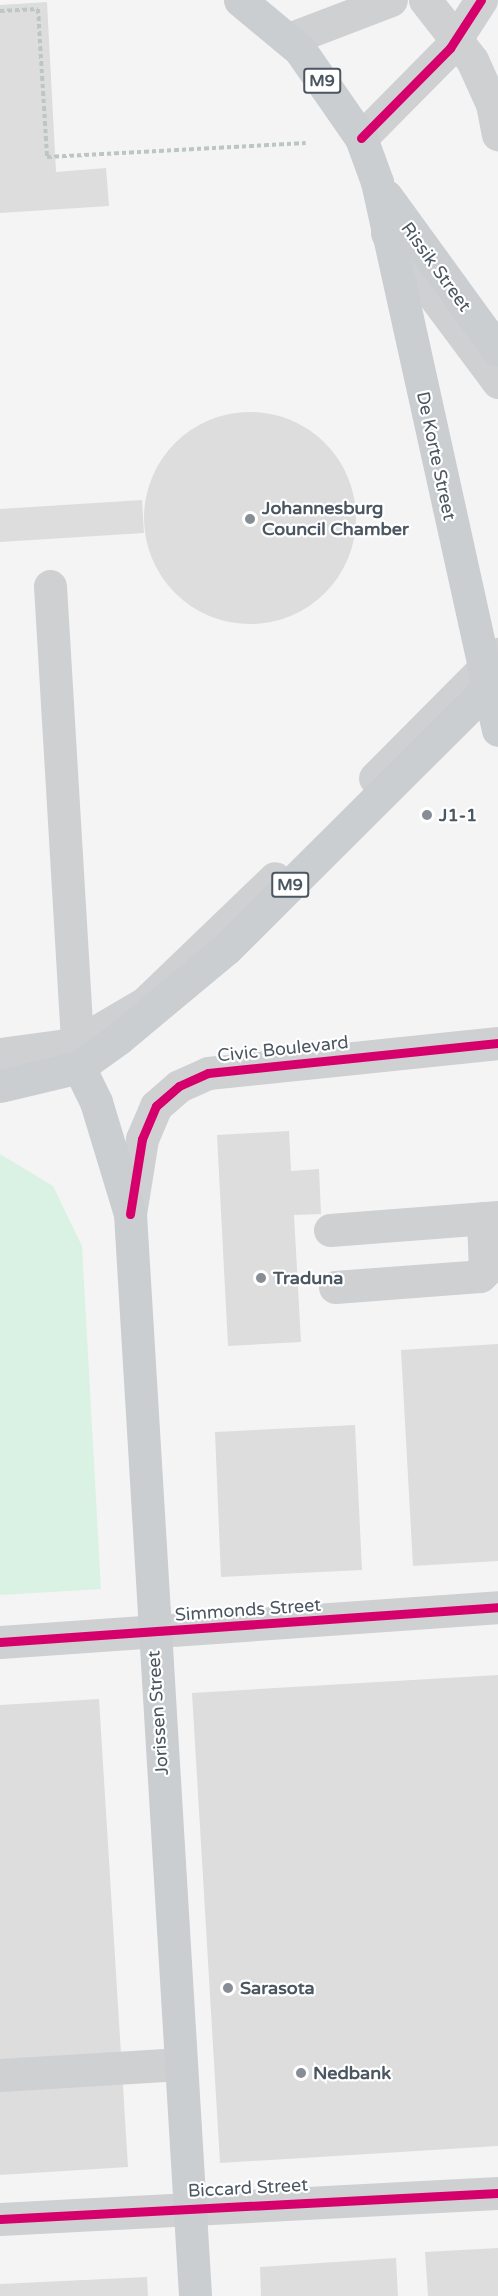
<!DOCTYPE html>
<html>
<head>
<meta charset="utf-8">
<style>
  body { margin:0 }
  #map { position:relative; width:498px; height:2296px; overflow:hidden; background:#f4f4f4; font-family:"Varela Round",sans-serif }
  div>[style] { position:absolute }
  [style*='--x'] { left:calc(var(--x)*1px); top:calc(var(--y)*1px); width:calc(var(--w)*1px); rotate:calc(var(--a)*1deg) }
  .green>* { inset:0; background:#d9f2e3 }
  .building>* { inset:0; background:#ddddde }
  .round { border-radius:50% }
  .path>* { height:4px; margin-top:-2px; transform-origin:0; background:repeating-linear-gradient(90deg,#bcc7c4 0 4.5px,transparent 0 7.5px) }
  .minor>* { height:33px; margin:-16.5px; padding:0 16.5px; transform-origin:16.5px; border-radius:16.5px; background:#ced0d2 }
  .major>* { height:33px; margin:-16.5px; padding:0 16.5px; transform-origin:16.5px; border-radius:16.5px; background:#caced1 }
  .cycleway>* { height:9px; margin:-4.5px; padding:0 4.5px; transform-origin:4.5px; border-radius:4.5px; background:#d6006c }
  .dots>* { width:16px; height:16px; translate:-50% -50%; box-sizing:border-box; border:3px solid #fff; border-radius:50% }
  span { translate:-50% -50%; white-space:nowrap; text-align:center; line-height:1.15; -webkit-text-stroke:4.5px #fff; paint-order:stroke }
  .shield-label span { padding:2px 4px; background:#fff; border:2px solid; border-radius:4px; -webkit-text-stroke-width:0 }
  .shield-label { font-size:16px; color:#4a5661; font-weight:700 }
  .street-label { font-size:18px; color:#4a5661 }
  .poi-label { font-size:18px; color:#4a5661; font-weight:700 }
  .left { translate:0 -50%; text-align:left }
</style>
</head>
<body>
<div id="map">
  <div class="green">
    <div style="clip-path:polygon(0 1154px,53px 1186px,82px 1246px,101px 1589px,0 1595px)"></div>
  </div>
  <div class="building">
    <div style="clip-path:polygon(47px 2px,56px 172px,106px 168px,109px 206px,0 213px,0 5px)"></div>
    <div class="round" style="left:144px;top:412px;width:212px;height:212px"></div>
    <div style="clip-path:polygon(142px 500px,144px 533px,0 542px,0 509px)"></div>
    <div style="clip-path:polygon(289px 1131px,291px 1171px,319px 1169px,321px 1214px,294px 1215px,301px 1342px,228px 1346px,217px 1135px)"></div>
    <div style="clip-path:polygon(498px 1344px,498px 1561px,413px 1566px,401px 1350px)"></div>
    <div style="clip-path:polygon(355px 1425px,362px 1570px,221px 1577px,215px 1432px)"></div>
    <div style="clip-path:polygon(498px 1675px,498px 2146px,220px 2163px,192px 1693px)"></div>
    <div style="clip-path:polygon(99px 1699px,128px 2167px,0 2175px,0 1705px)"></div>
    <div style="clip-path:polygon(498px 2248px,498px 2296px,428px 2296px,425px 2252px)"></div>
    <div style="clip-path:polygon(396px 2258px,398px 2296px,261px 2296px,260px 2267px)"></div>
    <div style="clip-path:polygon(147px 2277px,148px 2296px,0 2296px,0 2284px)"></div>
  </div>
  <div class="path">
    <div style="--x:0;--y:11;--w:38;--a:-3"></div>
    <div style="--x:38;--y:9;--w:148;--a:86.5"></div>
    <div style="--x:47;--y:157;--w:259;--a:-3.1"></div>
  </div>
  <div class="minor">
    <div style="--x:425;--y:0;--w:76;--a:51.9"></div>
    <div style="--x:472;--y:60;--w:48;--a:65.6"></div>
    <div style="--x:492;--y:104;--w:31;--a:79"></div>
    <div style="--x:289;--y:39;--w:109;--a:-20.9"></div>
    <div style="--x:361;--y:138;--w:127;--a:-45.3"></div>
    <div style="--x:450;--y:48;--w:57;--a:-57.1"></div>
    <div style="--x:387;--y:233;--w:186;--a:53.3"></div>
    <div style="--x:50;--y:586;--w:477;--a:86.6"></div>
    <div style="--x:375;--y:778;--w:175;--a:-45.2"></div>
    <div style="--x:0;--y:1054;--w:76;--a:-7.6"></div>
    <div style="--x:75;--y:1044;--w:81;--a:-30.4"></div>
    <div style="--x:145;--y:1003;--w:180;--a:-43.9"></div>
    <div style="--x:130;--y:1214;--w:76;--a:-80.9"></div>
    <div style="--x:142;--y:1139;--w:36;--a:-67"></div>
    <div style="--x:156;--y:1106;--w:30;--a:-41"></div>
    <div style="--x:179;--y:1086;--w:32;--a:-24"></div>
    <div style="--x:208;--y:1073;--w:292;--a:-5.9"></div>
    <div style="--x:330;--y:1230;--w:169;--a:-4.4"></div>
    <div style="--x:335;--y:1287;--w:145;--a:-4.3"></div>
    <div style="--x:480;--y:1276;--w:7;--a:-45"></div>
    <div style="--x:485;--y:1271;--w:53;--a:-92.2"></div>
    <div style="--x:0;--y:1642;--w:499;--a:-4"></div>
    <div style="--x:0;--y:2075;--w:181;--a:-3.5"></div>
    <div style="--x:0;--y:2219;--w:499;--a:-3"></div>
  </div>
  <div class="major">
    <div style="--x:240;--y:0;--w:78;--a:39.8"></div>
    <div style="--x:300;--y:50;--w:107;--a:55.3"></div>
    <div style="--x:361;--y:138;--w:47;--a:70"></div>
    <div style="--x:377;--y:182;--w:561;--a:77.55"></div>
    <div style="--x:386;--y:196;--w:190;--a:54"></div>
    <div style="--x:79;--y:1067;--w:39;--a:64"></div>
    <div style="--x:96;--y:1102;--w:117;--a:73.1"></div>
    <div style="--x:130;--y:1214;--w:1084;--a:86.56"></div>
    <div style="--x:0;--y:1086;--w:81;--a:-13.5"></div>
    <div style="--x:79;--y:1067;--w:49;--a:-35.9"></div>
    <div style="--x:119;--y:1038;--w:139;--a:-39.8"></div>
    <div style="--x:226;--y:949;--w:384;--a:-44.9"></div>
  </div>
  <div class="cycleway">
    <div style="--x:361;--y:138;--w:127;--a:-45.3"></div>
    <div style="--x:450;--y:48;--w:57;--a:-57.1"></div>
    <div style="--x:130;--y:1214;--w:76;--a:-80.9"></div>
    <div style="--x:142;--y:1139;--w:36;--a:-67"></div>
    <div style="--x:156;--y:1106;--w:30;--a:-41"></div>
    <div style="--x:179;--y:1086;--w:32;--a:-24"></div>
    <div style="--x:208;--y:1073;--w:292;--a:-5.9"></div>
    <div style="--x:0;--y:1642;--w:499;--a:-4"></div>
    <div style="--x:0;--y:2219;--w:499;--a:-3"></div>
  </div>
  <div class="dots">
    <div style="left:250px;top:519px;background:#868d94"></div>
    <div style="left:427px;top:815px;background:#868d94"></div>
    <div style="left:261px;top:1278px;background:#868d94"></div>
    <div style="left:228px;top:1988px;background:#868d94"></div>
    <div style="left:301px;top:2073px;background:#868d94"></div>
  </div>
  <div class="shield-label">
    <span style="left:322px;top:81px">M9</span>
    <span style="left:290px;top:885px">M9</span>
  </div>
  <div class="street-label">
    <span style="left:436px;top:267px;rotate:54deg">Rissik Street</span>
    <span style="left:436px;top:456px;rotate:78deg">De Korte Street</span>
    <span style="left:283px;top:1049px;rotate:-6deg">Civic Boulevard</span>
    <span style="left:248px;top:1610px;rotate:-4deg">Simmonds Street</span>
    <span style="left:158px;top:1713px;rotate:-94deg">Jorissen Street</span>
    <span style="left:248px;top:2188px;rotate:-3deg">Biccard Street</span>
  </div>
  <div class="poi-label">
    <span class="left" style="left:262px;top:519px">Johannesburg<br>Council Chamber</span>
    <span class="left" style="left:439px;top:815px">J1-1</span>
    <span class="left" style="left:273px;top:1278px">Traduna</span>
    <span class="left" style="left:240px;top:1988px">Sarasota</span>
    <span class="left" style="left:313px;top:2073px">Nedbank</span>
  </div>
</div>
</body>
</html>
